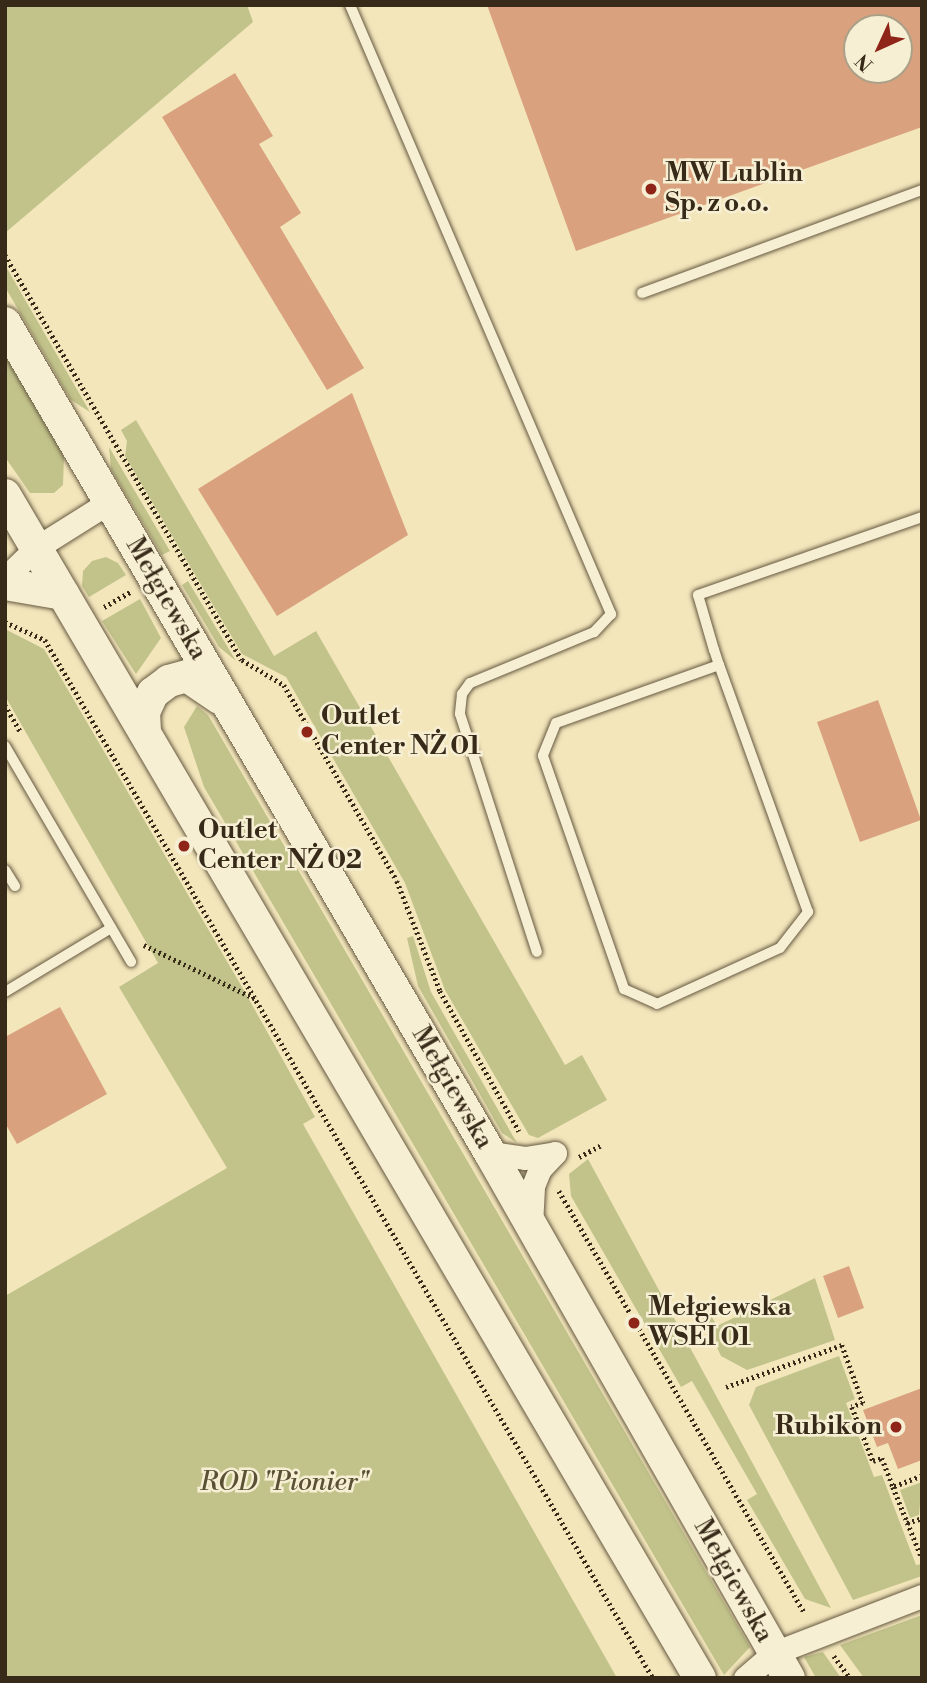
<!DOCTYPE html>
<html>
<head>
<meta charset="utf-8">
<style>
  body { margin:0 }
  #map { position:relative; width:927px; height:1683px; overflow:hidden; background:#f3e6bb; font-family:"Libre Bodoni",serif }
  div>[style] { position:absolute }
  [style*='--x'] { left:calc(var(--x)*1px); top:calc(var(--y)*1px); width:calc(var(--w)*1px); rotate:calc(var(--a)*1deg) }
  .green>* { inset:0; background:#c2c38b }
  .building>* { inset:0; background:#d9a17e }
  .path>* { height:4.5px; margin-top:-2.25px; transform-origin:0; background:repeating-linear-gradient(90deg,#372a18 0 2px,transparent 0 5.5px) }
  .roads { filter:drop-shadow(0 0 2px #665941) drop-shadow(0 0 2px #665941) }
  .service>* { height:10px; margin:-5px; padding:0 5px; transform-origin:5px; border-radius:5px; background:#f7efd3 }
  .minor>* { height:23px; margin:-11.5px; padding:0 11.5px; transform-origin:11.5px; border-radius:11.5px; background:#f7efd3 }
  .secondary>* { height:32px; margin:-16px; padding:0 16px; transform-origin:16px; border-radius:16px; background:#f7efd3 }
  .dots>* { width:19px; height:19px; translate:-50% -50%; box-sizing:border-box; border:4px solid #f7efd3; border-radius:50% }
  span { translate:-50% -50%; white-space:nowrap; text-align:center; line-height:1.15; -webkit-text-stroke:5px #f7efd3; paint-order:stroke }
  .poi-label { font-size:26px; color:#372a18; font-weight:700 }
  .left { translate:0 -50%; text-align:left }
  .right { translate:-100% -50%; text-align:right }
  .street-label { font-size:26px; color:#372a18 }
  .park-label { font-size:26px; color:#5a5035; font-style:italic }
  .frame { position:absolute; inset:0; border:7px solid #372a18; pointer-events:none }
  .north { position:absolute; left:843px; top:14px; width:70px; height:70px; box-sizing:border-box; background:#f7efd3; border:2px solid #aaa088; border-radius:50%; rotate:225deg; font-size:19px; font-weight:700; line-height:28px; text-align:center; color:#372a18 }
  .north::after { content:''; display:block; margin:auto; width:24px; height:32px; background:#8f2418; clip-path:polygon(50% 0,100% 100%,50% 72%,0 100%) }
</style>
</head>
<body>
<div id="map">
  <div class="green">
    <div style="clip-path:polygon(5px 5px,247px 5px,253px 22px,5px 233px)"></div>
    <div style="clip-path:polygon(5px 265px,90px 412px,71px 400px,5px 287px)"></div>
    <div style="clip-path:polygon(5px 354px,64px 456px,63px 485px,54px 493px,30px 493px,5px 457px)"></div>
    <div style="clip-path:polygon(136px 420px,274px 656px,316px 631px,565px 1065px,582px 1055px,607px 1100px,538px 1138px,529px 1135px,445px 990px,405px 883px,286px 677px,242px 654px,125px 456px,127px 441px,121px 430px)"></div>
    <div style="clip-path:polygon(109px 447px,170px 551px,162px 555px,111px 469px)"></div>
    <div style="clip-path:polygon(106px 557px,118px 563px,126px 575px,89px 597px,82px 586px,83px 571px,92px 561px)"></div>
    <div style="clip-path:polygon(188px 581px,236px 661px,219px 647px,182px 585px)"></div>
    <div style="clip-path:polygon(140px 599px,161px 638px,136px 674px,102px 621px)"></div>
    <div style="clip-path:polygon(5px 629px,44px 649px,242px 987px,315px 1117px,303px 1124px,617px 1678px,5px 1678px,5px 1296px,227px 1168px,119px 987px,158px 963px,5px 696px)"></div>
    <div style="clip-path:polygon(197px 706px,208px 715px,750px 1647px,724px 1675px,204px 787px,184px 727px)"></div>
    <div style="clip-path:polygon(413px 936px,431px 992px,517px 1143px,502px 1133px,418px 986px,407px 938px)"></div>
    <div style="clip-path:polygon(588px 1159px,831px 1608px,805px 1599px,747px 1500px,757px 1494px,692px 1381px,681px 1387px,571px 1196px,569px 1174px)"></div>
    <div style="clip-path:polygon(815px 1278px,835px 1340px,747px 1370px,721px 1356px,703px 1318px,708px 1310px,717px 1326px)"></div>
    <div style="clip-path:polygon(839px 1356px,855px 1399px,846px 1403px,874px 1477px,882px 1475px,916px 1565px,922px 1564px,922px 1576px,853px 1600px,749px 1405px,756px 1387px)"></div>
    <div style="clip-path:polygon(922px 1482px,919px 1515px,910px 1518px,900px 1490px)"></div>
    <div style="clip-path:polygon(922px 1615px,922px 1678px,864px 1678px,840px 1645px)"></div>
    <div style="clip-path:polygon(823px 1652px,841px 1678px,816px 1678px,804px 1657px)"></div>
  </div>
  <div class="building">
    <div style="clip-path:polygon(evenodd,487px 5px,922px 5px,922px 127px,576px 251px,487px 5px,857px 28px,899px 28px,899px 70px,857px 70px,857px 28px)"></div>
    <div style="clip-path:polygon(235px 73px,273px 136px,259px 144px,301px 213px,280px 227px,364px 368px,327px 390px,162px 117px)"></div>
    <div style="clip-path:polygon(352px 393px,408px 535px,277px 616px,198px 489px)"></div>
    <div style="clip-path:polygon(878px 700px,921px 820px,860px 842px,817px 722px)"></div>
    <div style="clip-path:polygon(60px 1007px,107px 1094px,17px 1144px,5px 1123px,5px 1037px)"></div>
    <div style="clip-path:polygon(849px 1266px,864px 1308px,838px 1318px,823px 1276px)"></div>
    <div style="clip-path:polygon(922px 1388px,922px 1460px,898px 1469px,888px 1443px,877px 1447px,863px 1410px)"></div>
  </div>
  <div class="path">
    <div style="--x:5;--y:255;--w:469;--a:59.7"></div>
    <div style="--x:242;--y:660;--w:49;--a:30.8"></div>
    <div style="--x:284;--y:685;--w:226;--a:60"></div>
    <div style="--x:397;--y:881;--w:118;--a:68.6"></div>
    <div style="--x:440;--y:991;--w:161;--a:60.6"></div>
    <div style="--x:104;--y:607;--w:30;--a:-30"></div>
    <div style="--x:5;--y:622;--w:44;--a:24.2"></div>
    <div style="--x:45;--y:640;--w:1203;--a:59.64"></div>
    <div style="--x:5;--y:705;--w:30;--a:60"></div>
    <div style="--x:144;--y:945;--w:124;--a:25.7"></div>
    <div style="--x:579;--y:1157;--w:27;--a:-28"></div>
    <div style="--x:559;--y:1191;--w:489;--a:59.8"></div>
    <div style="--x:726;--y:1387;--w:123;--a:-19.9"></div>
    <div style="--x:842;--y:1345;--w:62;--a:70.1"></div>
    <div style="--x:863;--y:1403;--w:12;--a:160"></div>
    <div style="--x:852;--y:1407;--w:58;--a:68.7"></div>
    <div style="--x:873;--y:1461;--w:9;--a:-18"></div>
    <div style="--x:882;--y:1458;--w:31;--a:69"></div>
    <div style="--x:922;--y:1476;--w:31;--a:159"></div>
    <div style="--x:893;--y:1487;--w:77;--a:67.8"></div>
    <div style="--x:907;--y:1523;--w:16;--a:-18"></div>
    <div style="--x:834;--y:1656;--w:27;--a:54"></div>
  </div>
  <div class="roads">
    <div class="service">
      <div style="--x:350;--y:5;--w:663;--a:66.8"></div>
      <div style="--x:611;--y:614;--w:25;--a:133"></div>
      <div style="--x:594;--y:632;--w:134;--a:157.6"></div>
      <div style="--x:470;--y:683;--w:14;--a:126"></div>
      <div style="--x:462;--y:694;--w:20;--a:96"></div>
      <div style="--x:460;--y:714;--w:250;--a:72.1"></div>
      <div style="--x:642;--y:293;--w:298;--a:-20.2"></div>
      <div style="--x:719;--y:665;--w:173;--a:160.4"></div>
      <div style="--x:556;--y:723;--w:35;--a:112"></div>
      <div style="--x:543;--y:756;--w:247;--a:70.8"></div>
      <div style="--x:624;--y:989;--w:36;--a:24"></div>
      <div style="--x:657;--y:1004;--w:135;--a:-24.5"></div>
      <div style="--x:780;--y:948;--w:46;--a:-52.1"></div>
      <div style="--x:808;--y:912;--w:263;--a:-109.8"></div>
      <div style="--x:719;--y:665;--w:16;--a:-108"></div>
      <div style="--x:714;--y:650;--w:57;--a:-106.2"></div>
      <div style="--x:698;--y:595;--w:237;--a:-19.2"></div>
      <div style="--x:5;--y:746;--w:250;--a:59.7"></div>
      <div style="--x:5;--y:870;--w:19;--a:58"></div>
      <div style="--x:5;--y:992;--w:124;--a:-31.1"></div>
    </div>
    <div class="minor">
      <div style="--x:5;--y:578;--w:43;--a:-44.1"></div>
      <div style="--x:36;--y:548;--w:86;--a:-32.2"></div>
      <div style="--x:490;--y:1153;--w:35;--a:8"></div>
      <div style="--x:525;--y:1158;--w:30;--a:-9"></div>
      <div style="--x:531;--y:1225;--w:39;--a:-87"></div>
      <div style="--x:533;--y:1186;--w:18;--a:-68"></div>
      <div style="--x:540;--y:1169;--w:22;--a:-47"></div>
      <div style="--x:745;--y:1678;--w:38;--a:-41"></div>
      <div style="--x:774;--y:1653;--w:159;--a:-21.1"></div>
    </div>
    <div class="secondary">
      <div style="--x:5;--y:323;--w:961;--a:59.7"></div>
      <div style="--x:490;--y:1153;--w:604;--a:60.34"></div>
      <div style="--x:5;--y:495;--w:1372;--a:59.57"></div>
      <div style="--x:5;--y:584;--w:59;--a:9.8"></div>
      <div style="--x:145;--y:731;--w:19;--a:-93"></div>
      <div style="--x:144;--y:712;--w:21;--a:-65"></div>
      <div style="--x:153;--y:693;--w:20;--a:-37"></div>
      <div style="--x:169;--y:681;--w:19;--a:-16"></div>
      <div style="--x:187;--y:676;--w:40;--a:34"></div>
    </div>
  </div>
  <div class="dots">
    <div style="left:651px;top:189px;background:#8f2418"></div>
    <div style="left:307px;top:732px;background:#8f2418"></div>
    <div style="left:184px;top:846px;background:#8f2418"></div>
    <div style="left:634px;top:1323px;background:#8f2418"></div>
    <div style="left:896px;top:1427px;background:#8f2418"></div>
  </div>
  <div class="poi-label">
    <span class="left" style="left:665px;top:189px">MW Lublin<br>Sp. z o.o.</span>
    <span class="left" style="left:321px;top:732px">Outlet<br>Center NŻ 01</span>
    <span class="left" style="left:198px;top:846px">Outlet<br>Center NŻ 02</span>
    <span class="left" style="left:648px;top:1323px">Mełgiewska<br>WSEI 01</span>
    <span class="right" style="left:882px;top:1427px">Rubikon</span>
  </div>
  <div class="street-label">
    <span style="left:166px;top:599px;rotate:60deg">Mełgiewska</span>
    <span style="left:452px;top:1088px;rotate:60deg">Mełgiewska</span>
    <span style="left:733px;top:1581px;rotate:61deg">Mełgiewska</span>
  </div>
  <div class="park-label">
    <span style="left:284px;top:1483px">ROD "Pionier"</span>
  </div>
  <div class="frame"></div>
  <div class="north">N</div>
</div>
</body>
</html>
